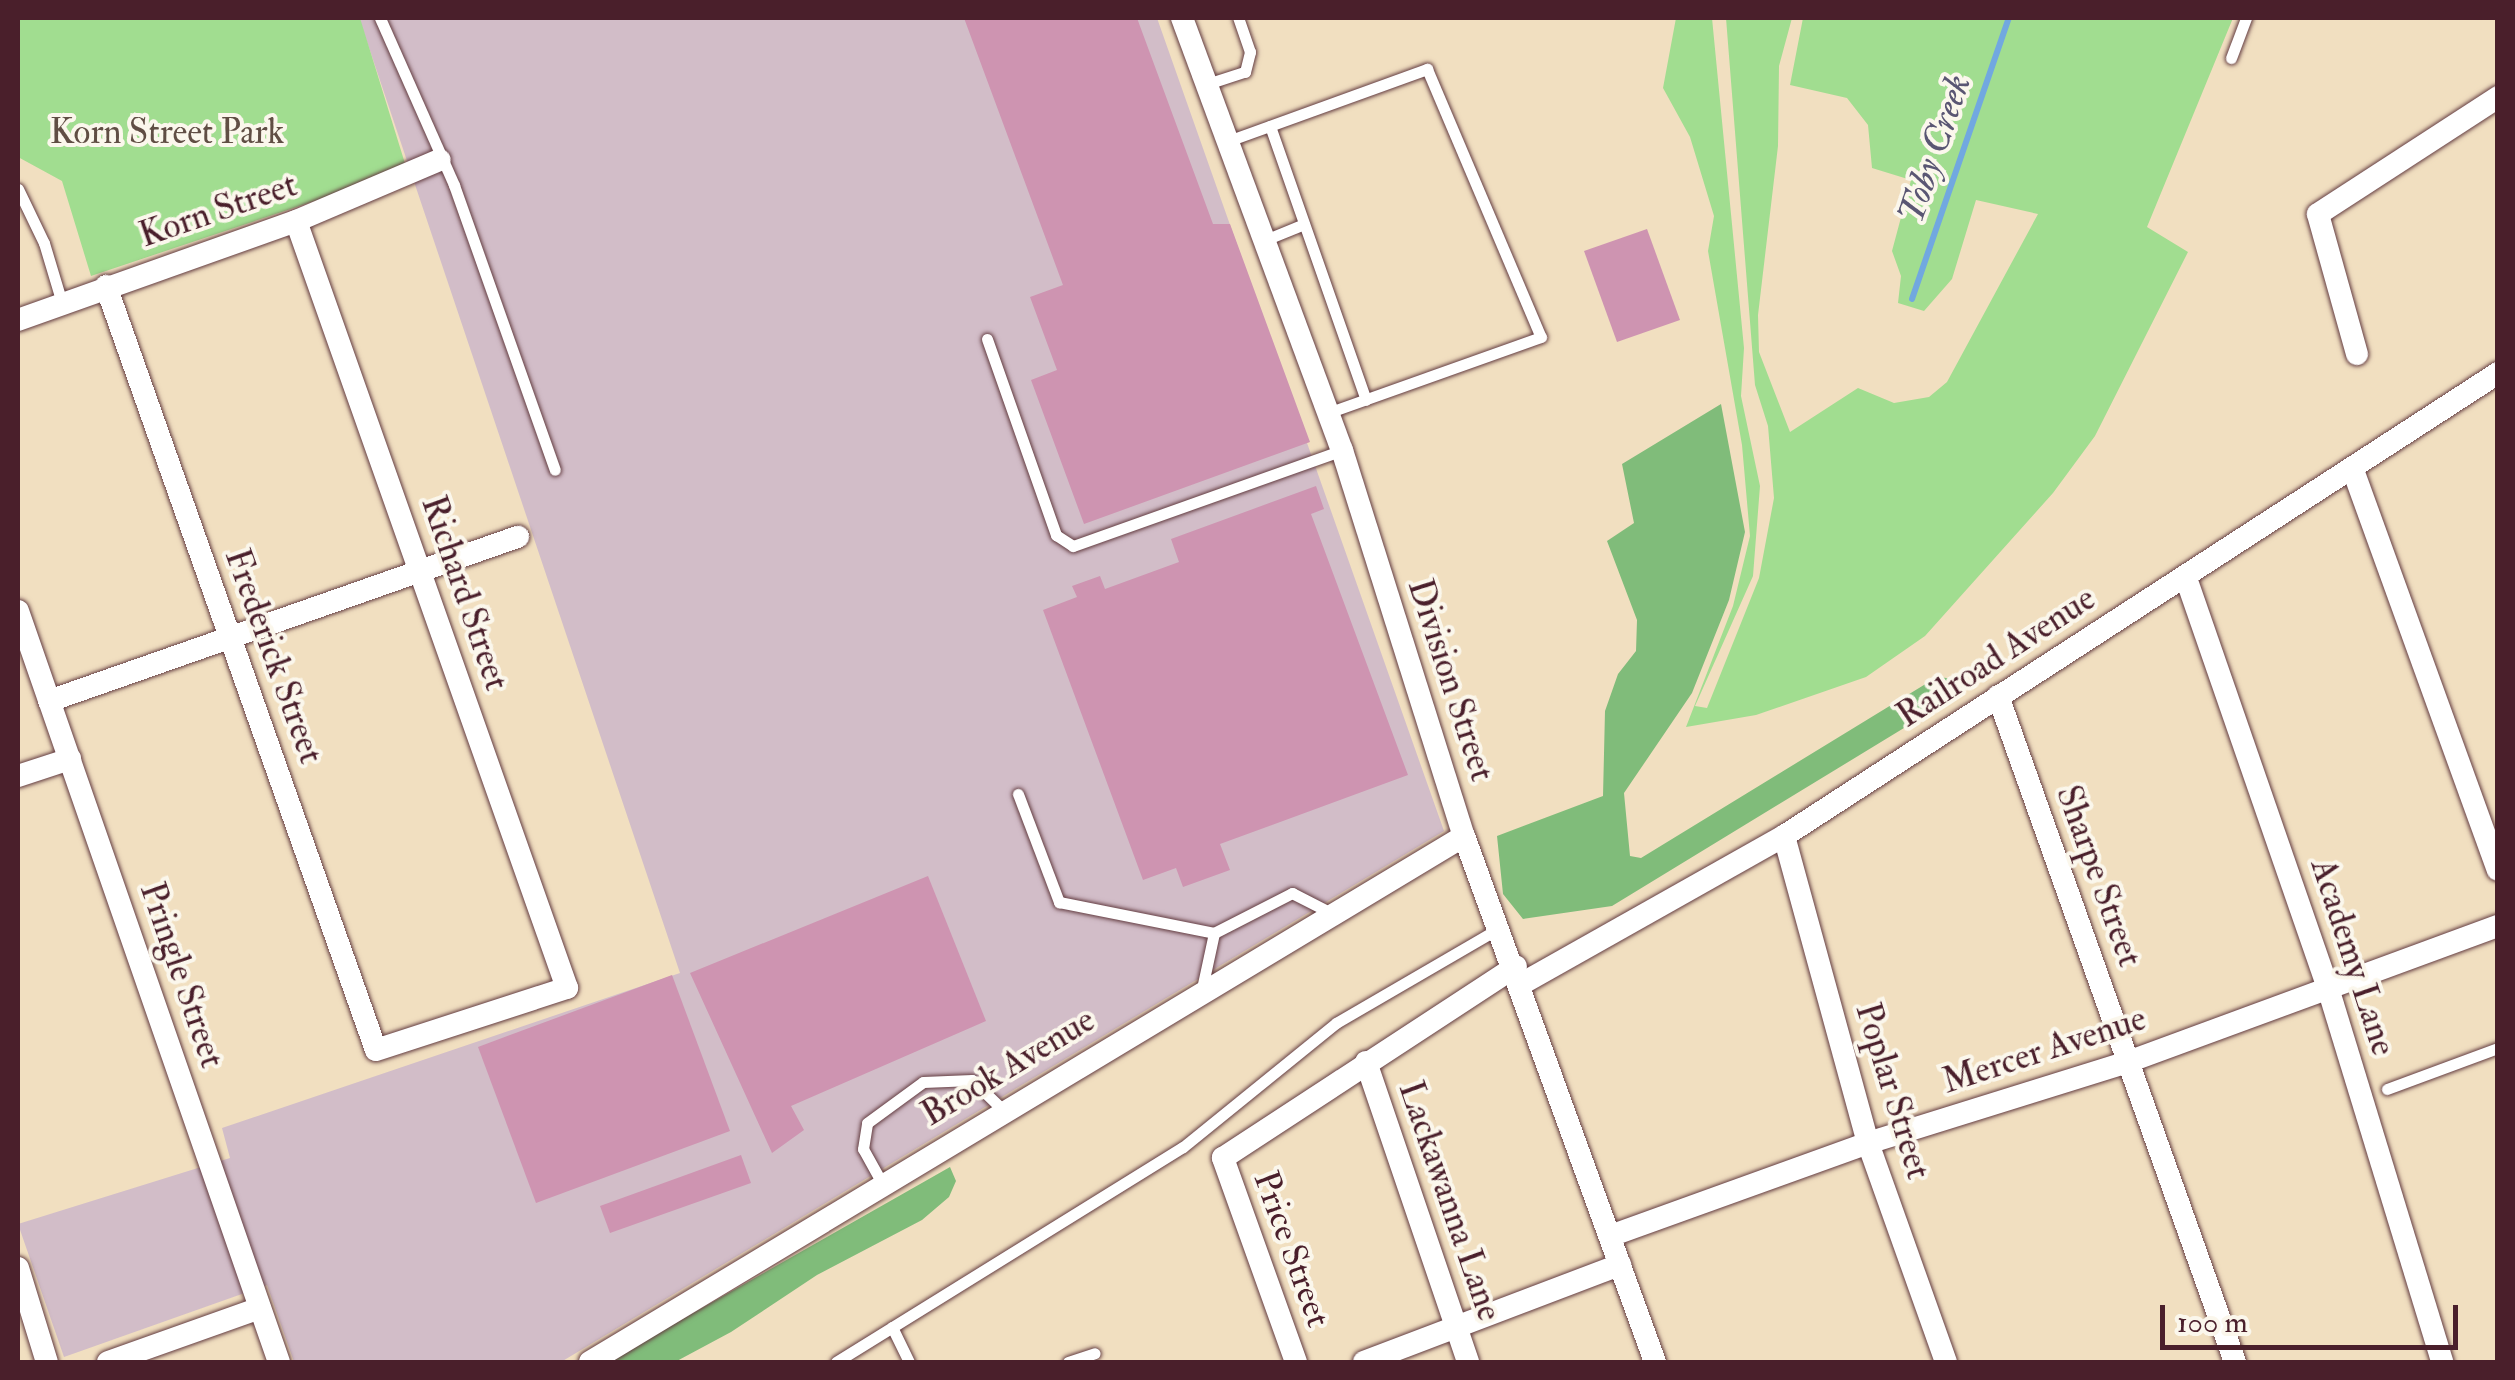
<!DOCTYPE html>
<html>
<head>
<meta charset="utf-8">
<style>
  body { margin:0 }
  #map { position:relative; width:2515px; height:1380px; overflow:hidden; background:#f1dfc0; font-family:"IM FELL Double Pica",serif }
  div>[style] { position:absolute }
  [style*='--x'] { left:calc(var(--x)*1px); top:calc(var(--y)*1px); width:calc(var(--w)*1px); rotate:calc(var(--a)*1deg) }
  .industrial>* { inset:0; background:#d2bdc8 }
  .green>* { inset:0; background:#a1dd90 }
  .forest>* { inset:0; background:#80bc7a }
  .stream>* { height:6px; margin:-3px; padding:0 3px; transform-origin:3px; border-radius:3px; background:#71a8e0 }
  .building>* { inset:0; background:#ce94b1 }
  .roads { filter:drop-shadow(0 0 2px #633c41) drop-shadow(0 0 2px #633c41) }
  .lane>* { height:11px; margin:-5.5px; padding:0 5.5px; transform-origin:5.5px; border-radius:5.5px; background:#fff }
  .street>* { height:22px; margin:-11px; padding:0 11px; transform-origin:11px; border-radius:11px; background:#fff }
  span { translate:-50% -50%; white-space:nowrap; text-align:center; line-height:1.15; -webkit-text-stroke:8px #fbf7ec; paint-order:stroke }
  .park-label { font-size:35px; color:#604e44 }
  .street-label { font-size:35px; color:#4a1f2b }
  .water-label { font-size:38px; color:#5a5673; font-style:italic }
  .frame { position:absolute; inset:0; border:20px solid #4a1f2b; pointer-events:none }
  .scale { position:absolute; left:2160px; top:1305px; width:298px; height:45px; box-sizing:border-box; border:5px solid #4a1f2b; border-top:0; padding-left:12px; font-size:30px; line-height:35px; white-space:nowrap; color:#4a1f2b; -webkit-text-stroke:8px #fbf7ec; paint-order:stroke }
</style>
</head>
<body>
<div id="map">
  <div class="industrial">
    <div style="clip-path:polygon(359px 18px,1157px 18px,1444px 831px,561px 1362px,294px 1362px,267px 1285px,64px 1357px,18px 1224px,230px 1158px,222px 1128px,680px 973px)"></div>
  </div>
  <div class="green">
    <div style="clip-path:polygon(18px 18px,360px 18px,407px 170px,91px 276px,62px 181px,18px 157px)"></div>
    <div style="clip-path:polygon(1676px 18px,1712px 18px,1744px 348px,1741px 396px,1760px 486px,1753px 576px,1695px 706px,1707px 708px,1759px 578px,1774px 498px,1768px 426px,1755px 385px,1726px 18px,1792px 18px,1779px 66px,1778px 146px,1758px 315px,1759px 352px,1790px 432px,1858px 388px,1894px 403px,1929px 397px,1947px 382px,2038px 214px,1976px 200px,1952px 279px,1924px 311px,1898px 303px,1901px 276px,1892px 251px,1911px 180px,1872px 168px,1868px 125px,1847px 98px,1790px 85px,1803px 18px,2233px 18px,2147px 227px,2188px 252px,2095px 436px,2053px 493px,1925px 636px,1866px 677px,1756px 715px,1686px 727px,1733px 606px,1750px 536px,1742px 445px,1708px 251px,1714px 216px,1690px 137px,1663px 88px)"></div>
  </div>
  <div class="forest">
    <div style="clip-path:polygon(1721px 404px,1745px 532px,1729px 600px,1692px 693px,1624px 793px,1630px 856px,1641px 858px,1937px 677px,1965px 680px,1963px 692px,1612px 906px,1523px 919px,1503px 894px,1497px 836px,1603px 796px,1605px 711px,1618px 674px,1636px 651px,1637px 620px,1607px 541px,1634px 523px,1622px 464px)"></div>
    <div style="clip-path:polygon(950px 1167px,956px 1181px,949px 1197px,922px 1220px,817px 1275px,731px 1332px,675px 1362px,607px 1362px)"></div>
  </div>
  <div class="stream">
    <div style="--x:1912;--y:299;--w:297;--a:-71"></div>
  </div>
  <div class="building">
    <div style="clip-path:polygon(964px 18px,1137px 18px,1213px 224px,1230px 224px,1310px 442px,1084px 524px,1031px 380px,1057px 370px,1030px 297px,1063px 285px)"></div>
    <div style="clip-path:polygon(1647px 229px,1680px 320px,1617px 342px,1584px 251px)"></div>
    <div style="clip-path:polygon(1316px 486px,1324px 509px,1311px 514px,1408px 775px,1220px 844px,1230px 870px,1183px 887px,1176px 868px,1143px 880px,1043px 610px,1077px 597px,1072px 586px,1100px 576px,1105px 589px,1179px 562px,1171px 539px)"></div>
    <div style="clip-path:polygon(928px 876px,986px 1021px,791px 1106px,804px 1130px,772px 1153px,690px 973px)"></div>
    <div style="clip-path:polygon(672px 975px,730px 1131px,536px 1203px,478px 1047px)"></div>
    <div style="clip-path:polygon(741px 1155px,751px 1183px,610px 1233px,600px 1206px)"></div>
  </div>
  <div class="roads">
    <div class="lane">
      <div style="--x:380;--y:18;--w:183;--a:66.1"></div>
      <div style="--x:454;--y:185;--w:302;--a:70.5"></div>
      <div style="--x:2231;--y:58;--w:43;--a:-69.4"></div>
      <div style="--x:1207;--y:84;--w:40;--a:-18"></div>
      <div style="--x:1245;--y:72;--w:21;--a:-76"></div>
      <div style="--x:1250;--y:52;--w:36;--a:-109"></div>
      <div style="--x:1270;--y:126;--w:290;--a:70.7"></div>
      <div style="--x:1228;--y:141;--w:212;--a:-19.9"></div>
      <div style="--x:1427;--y:69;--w:291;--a:67"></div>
      <div style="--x:1541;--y:337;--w:226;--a:160.4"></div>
      <div style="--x:18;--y:189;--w:60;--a:64.3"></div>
      <div style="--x:44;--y:243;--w:63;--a:73.3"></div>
      <div style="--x:1265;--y:240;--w:42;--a:-22.3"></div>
      <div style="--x:987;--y:339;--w:208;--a:70.6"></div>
      <div style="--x:1056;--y:535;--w:20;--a:33"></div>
      <div style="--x:1073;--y:546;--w:286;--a:-19.6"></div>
      <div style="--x:1018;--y:794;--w:116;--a:69.2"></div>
      <div style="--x:1059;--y:902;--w:158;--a:11.3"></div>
      <div style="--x:1214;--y:933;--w:61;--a:102.2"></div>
      <div style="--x:1214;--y:933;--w:88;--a:-27.1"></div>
      <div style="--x:1292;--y:893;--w:46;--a:27.1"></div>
      <div style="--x:2387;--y:1089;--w:118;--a:-20.3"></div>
      <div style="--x:882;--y:1183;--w:39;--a:-119"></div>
      <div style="--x:863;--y:1149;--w:26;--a:-81"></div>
      <div style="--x:867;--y:1123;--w:69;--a:-36.2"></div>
      <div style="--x:923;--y:1082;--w:49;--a:-2.3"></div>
      <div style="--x:972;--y:1080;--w:45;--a:44.1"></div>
      <div style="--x:892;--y:1327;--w:39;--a:64"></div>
      <div style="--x:836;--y:1362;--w:408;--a:-31.8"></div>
      <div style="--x:1183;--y:1147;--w:197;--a:-39"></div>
      <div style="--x:1336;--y:1023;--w:191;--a:-30.2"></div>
      <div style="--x:1068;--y:1362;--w:28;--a:-18"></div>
    </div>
    <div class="street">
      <div style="--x:1182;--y:18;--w:461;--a:69.7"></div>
      <div style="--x:1342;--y:450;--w:405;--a:72.5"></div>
      <div style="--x:1464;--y:836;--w:560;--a:70.04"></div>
      <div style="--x:106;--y:286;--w:810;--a:70.54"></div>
      <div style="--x:376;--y:1050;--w:201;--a:-18"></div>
      <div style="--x:567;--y:988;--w:813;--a:-109.46"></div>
      <div style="--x:18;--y:320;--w:295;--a:-19.6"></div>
      <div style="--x:296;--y:221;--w:156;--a:-23"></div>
      <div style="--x:2357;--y:354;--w:145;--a:-105.6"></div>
      <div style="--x:2318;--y:214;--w:215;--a:-33"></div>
      <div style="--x:2353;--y:470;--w:425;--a:70.1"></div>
      <div style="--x:2186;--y:578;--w:434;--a:70.9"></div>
      <div style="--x:2328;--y:988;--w:391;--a:73"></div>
      <div style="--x:18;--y:611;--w:795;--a:70.84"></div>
      <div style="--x:1998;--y:696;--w:707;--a:70.41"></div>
      <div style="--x:49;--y:701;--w:497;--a:-19.3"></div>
      <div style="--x:18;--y:776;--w:55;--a:-18.1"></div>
      <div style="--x:1784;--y:836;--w:318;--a:74.7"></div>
      <div style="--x:1868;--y:1143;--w:232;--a:70.4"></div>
      <div style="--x:1523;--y:983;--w:300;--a:-29.4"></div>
      <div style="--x:1784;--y:836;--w:851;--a:-32.96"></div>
      <div style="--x:1366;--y:1062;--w:317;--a:71.2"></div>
      <div style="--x:1610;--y:1236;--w:274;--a:-19.8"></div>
      <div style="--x:1868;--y:1143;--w:272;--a:-17.3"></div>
      <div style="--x:2128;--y:1062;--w:394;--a:-20.2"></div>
      <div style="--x:18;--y:1268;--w:98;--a:72.9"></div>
      <div style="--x:108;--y:1362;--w:161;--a:-19.6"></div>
      <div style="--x:590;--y:1362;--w:1020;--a:-31.04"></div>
      <div style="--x:1296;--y:1362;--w:217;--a:-109.7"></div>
      <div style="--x:1223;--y:1158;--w:350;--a:-33.2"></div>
      <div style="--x:1364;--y:1362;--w:274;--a:-20.8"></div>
    </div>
  </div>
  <div class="park-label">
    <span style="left:167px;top:132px">Korn Street Park</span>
  </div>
  <div class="street-label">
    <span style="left:218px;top:210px;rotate:-19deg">Korn Street</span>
    <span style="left:465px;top:593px;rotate:71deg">Richard Street</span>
    <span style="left:274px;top:656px;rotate:70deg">Frederick Street</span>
    <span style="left:1996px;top:657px;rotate:-33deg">Railroad Avenue</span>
    <span style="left:1451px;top:680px;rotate:72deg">Division Street</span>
    <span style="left:2099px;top:876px;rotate:70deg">Sharpe Street</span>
    <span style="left:2353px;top:957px;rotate:72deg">Academy Lane</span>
    <span style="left:182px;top:975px;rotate:71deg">Pringle Street</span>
    <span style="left:2044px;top:1050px;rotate:-18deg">Mercer Avenue</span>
    <span style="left:1008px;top:1067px;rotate:-31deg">Brook Avenue</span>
    <span style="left:1893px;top:1091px;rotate:73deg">Poplar Street</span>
    <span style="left:1450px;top:1201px;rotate:71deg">Lackawanna Lane</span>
    <span style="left:1292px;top:1249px;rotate:70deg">Price Street</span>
  </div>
  <div class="water-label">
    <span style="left:1935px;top:149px;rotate:-71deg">Toby Creek</span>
  </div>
  <div class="frame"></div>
  <div class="scale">100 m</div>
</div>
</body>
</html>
